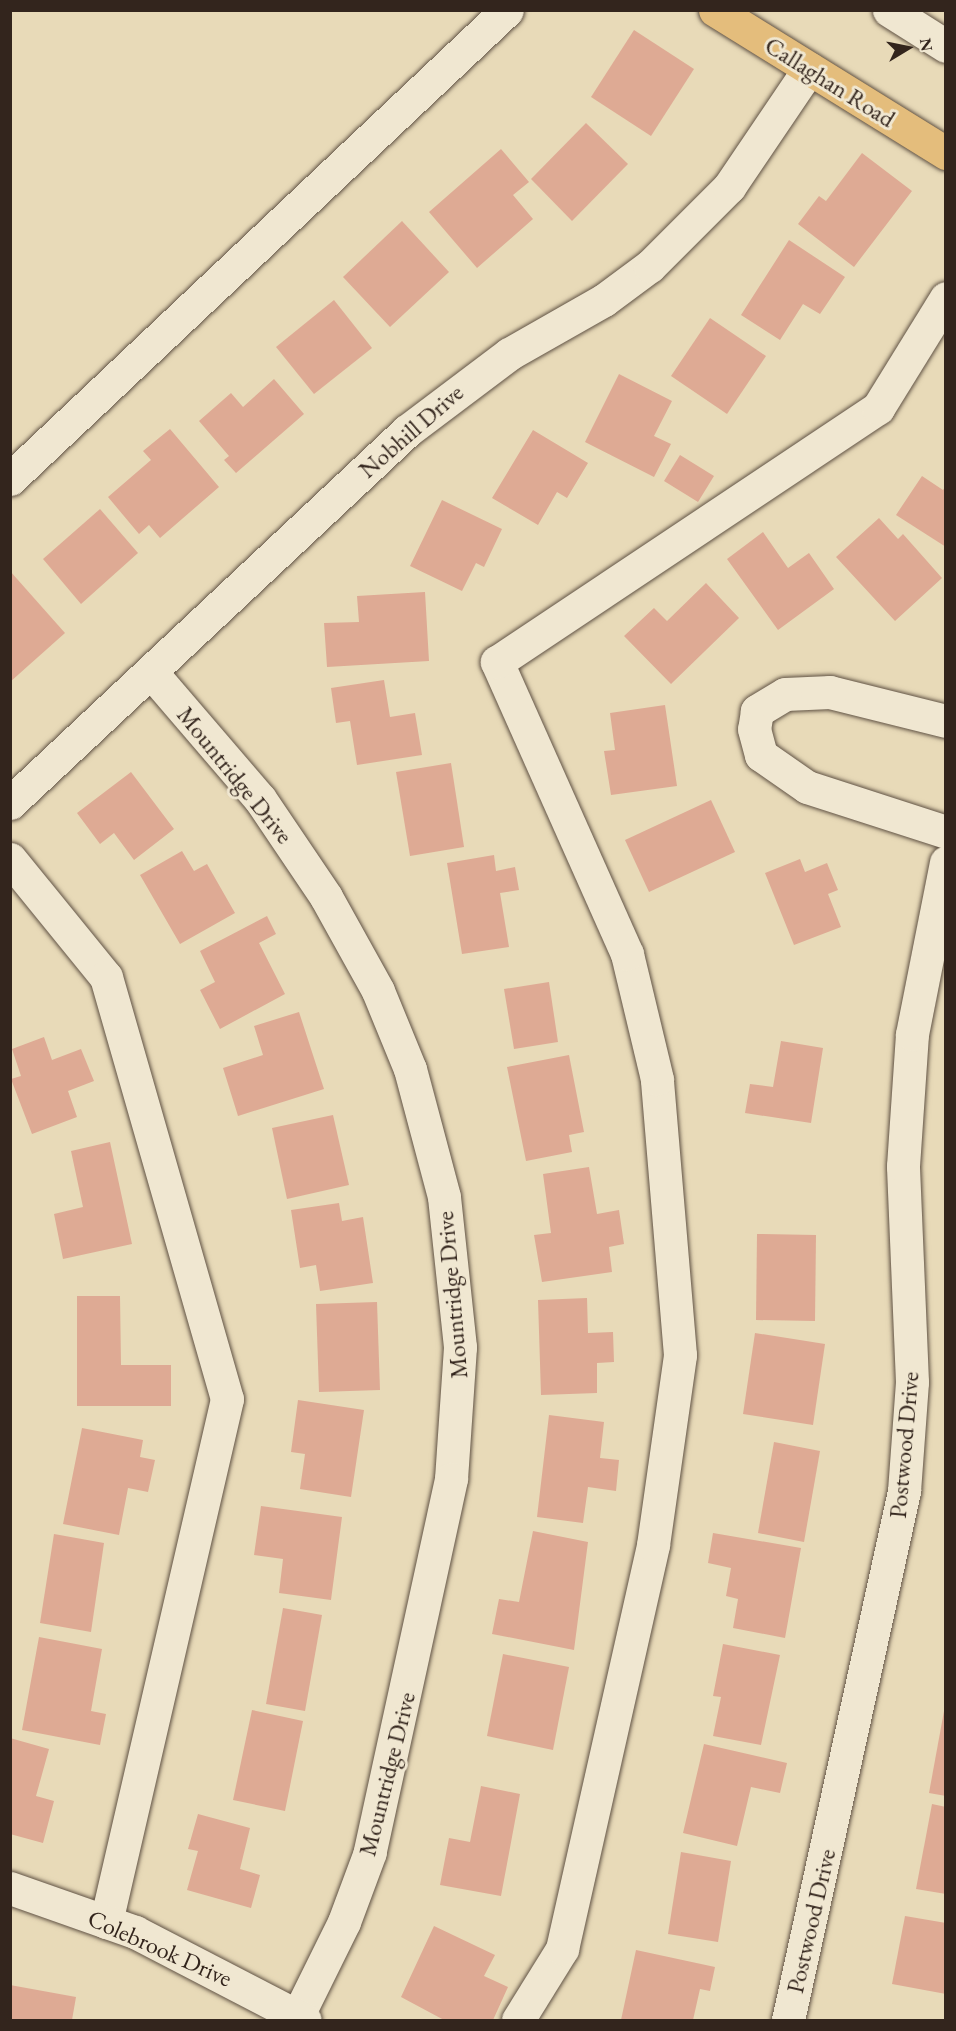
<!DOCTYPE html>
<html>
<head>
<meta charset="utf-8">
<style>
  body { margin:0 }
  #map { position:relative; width:956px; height:2031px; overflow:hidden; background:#e8dab8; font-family:"EB Garamond",serif }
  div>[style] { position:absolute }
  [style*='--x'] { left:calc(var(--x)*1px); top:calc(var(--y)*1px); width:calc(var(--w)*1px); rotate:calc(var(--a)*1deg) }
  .building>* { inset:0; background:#deaa94 }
  .roads { filter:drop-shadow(0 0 2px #605244) drop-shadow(0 0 2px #605244) }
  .minor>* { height:33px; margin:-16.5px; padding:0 16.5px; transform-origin:16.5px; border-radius:16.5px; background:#f0e7d1 }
  .major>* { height:33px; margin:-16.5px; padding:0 16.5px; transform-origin:16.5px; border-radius:16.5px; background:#e4bd7c }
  span { translate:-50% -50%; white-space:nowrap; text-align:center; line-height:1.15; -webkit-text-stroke:6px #f0e7d1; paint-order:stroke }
  .street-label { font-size:24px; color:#33251d }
  .frame { position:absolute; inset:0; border:12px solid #33251d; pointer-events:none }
  .north { position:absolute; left:878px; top:18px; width:60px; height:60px; -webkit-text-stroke:4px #f0e7d1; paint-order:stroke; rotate:80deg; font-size:16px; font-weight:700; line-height:24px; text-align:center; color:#33251d }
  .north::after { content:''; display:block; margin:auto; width:21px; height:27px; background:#33251d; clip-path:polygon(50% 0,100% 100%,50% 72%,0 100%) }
</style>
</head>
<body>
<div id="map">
  <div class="building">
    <div style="clip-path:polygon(634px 30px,694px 69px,651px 136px,591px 97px)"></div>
    <div style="clip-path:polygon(586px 123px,628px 164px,572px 221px,531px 179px)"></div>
    <div style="clip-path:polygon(501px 149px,529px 182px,513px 195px,533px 219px,477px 268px,429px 212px)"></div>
    <div style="clip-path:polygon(862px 153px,912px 191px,854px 267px,798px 224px,819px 196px,826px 201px)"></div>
    <div style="clip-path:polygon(402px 221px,449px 272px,390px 327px,343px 277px)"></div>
    <div style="clip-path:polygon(789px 240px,845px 277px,820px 314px,803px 304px,780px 340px,741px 315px)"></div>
    <div style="clip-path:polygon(334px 300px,372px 348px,314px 394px,276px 347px)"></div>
    <div style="clip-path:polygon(710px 318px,766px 356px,727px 414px,671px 376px)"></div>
    <div style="clip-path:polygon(619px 374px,672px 401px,654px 436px,671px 444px,654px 477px,585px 442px)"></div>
    <div style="clip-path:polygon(274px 379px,304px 414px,236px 473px,224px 460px,229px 456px,199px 421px,231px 393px,243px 407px)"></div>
    <div style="clip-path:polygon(170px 429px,219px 487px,160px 538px,149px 525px,139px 534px,108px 497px,151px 460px,143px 451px)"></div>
    <div style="clip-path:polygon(533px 430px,588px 463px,567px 498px,557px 492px,538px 525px,492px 498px)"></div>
    <div style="clip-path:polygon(680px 455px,714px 476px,698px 502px,664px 481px)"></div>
    <div style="clip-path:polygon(922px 476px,943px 490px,946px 486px,946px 547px,896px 515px)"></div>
    <div style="clip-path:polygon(442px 500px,502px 529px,484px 567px,476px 563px,462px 591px,410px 566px)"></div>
    <div style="clip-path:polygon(100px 509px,138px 553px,81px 604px,43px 559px)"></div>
    <div style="clip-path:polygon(879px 518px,898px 539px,903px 534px,942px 578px,895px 621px,836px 557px)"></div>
    <div style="clip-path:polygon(763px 532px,788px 568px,809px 553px,834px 589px,778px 630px,727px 559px)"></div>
    <div style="clip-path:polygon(10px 571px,65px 633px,10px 682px)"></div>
    <div style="clip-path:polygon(706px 583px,739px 618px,671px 684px,624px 636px,654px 608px,667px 621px)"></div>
    <div style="clip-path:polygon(425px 592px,429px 661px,327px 667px,324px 623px,359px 622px,357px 596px)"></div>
    <div style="clip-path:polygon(384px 680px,390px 717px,415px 713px,422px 755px,357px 765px,350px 721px,336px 723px,331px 688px)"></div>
    <div style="clip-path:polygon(665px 705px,677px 786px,611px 795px,604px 751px,615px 750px,610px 713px)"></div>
    <div style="clip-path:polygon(451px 763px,464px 847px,410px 856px,396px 772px)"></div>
    <div style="clip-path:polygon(131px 772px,174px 829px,134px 860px,114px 833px,100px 844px,77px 813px)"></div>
    <div style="clip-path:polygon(711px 800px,735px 852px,649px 892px,625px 840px)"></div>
    <div style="clip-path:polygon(182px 851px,194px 871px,207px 864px,235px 913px,180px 944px,140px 875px)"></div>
    <div style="clip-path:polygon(494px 855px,496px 871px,515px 867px,519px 890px,500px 893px,509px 947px,462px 954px,447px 863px)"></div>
    <div style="clip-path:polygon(800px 859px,805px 872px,827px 863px,838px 890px,828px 894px,841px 927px,794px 945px,765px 873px)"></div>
    <div style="clip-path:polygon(267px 916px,276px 934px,259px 943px,285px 994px,220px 1029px,200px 990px,215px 982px,200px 951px)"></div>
    <div style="clip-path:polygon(549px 982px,558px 1042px,514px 1049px,504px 989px)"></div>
    <div style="clip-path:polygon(299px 1012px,324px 1089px,238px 1116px,223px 1068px,263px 1055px,254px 1026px)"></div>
    <div style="clip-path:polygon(44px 1037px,52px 1060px,81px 1049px,94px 1081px,68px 1091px,77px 1117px,32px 1134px,11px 1079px,21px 1076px,12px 1049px)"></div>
    <div style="clip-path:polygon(781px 1041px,823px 1048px,811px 1123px,745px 1113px,750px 1084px,773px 1087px)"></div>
    <div style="clip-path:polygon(569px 1055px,584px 1132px,569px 1135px,572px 1152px,526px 1161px,507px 1067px)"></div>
    <div style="clip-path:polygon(333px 1115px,349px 1185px,287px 1199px,272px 1128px)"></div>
    <div style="clip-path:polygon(110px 1142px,132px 1244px,63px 1259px,54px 1214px,83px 1207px,71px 1151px)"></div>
    <div style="clip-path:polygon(589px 1167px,597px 1214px,619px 1210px,624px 1244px,609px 1247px,612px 1272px,542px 1282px,534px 1235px,551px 1233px,543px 1174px)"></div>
    <div style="clip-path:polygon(339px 1203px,342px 1221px,363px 1217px,373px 1283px,320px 1291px,316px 1265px,300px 1268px,291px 1210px)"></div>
    <div style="clip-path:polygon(757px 1234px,816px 1235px,815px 1321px,756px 1320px)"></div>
    <div style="clip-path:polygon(77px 1296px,120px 1296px,121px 1365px,171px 1365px,171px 1406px,77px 1406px)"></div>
    <div style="clip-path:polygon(587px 1298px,588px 1333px,613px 1332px,614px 1362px,597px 1363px,597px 1393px,541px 1395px,538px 1300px)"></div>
    <div style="clip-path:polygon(377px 1302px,380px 1390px,319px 1392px,316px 1304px)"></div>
    <div style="clip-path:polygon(755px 1333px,825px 1344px,813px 1425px,743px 1414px)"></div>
    <div style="clip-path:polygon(298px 1400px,364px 1410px,351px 1497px,300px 1489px,305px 1454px,291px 1452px)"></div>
    <div style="clip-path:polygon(549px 1415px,604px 1422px,600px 1458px,619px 1460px,616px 1491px,588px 1487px,583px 1523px,537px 1517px)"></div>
    <div style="clip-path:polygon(82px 1428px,143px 1440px,140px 1457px,155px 1460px,148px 1492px,128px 1488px,119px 1535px,63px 1524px)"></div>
    <div style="clip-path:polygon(774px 1442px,820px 1451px,804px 1542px,758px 1533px)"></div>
    <div style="clip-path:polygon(261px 1506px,342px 1517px,331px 1600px,279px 1593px,283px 1559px,254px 1555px)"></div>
    <div style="clip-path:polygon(533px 1531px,588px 1542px,574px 1650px,492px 1634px,499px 1599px,519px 1602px)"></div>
    <div style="clip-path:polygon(713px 1533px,801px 1548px,785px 1638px,733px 1628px,738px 1599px,726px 1596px,731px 1568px,708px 1563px)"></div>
    <div style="clip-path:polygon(54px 1534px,104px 1543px,91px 1632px,40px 1623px)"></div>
    <div style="clip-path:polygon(283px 1608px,322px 1615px,305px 1711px,266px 1704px)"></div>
    <div style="clip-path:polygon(39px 1637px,102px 1649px,91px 1711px,106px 1714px,100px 1745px,22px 1730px)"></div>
    <div style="clip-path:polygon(723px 1644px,780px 1655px,761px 1745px,713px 1736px,721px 1697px,713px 1696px)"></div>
    <div style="clip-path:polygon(503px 1654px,569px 1667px,553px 1750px,487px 1736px)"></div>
    <div style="clip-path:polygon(252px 1710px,303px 1721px,285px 1811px,233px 1800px)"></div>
    <div style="clip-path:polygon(944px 1711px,946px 1711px,946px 1796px,929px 1793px)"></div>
    <div style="clip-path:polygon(10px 1738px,49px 1749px,36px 1796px,54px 1801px,43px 1843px,10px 1834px)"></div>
    <div style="clip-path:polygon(704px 1744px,787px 1763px,780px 1793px,751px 1787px,737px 1846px,683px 1833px)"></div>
    <div style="clip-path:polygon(481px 1786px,520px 1794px,501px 1896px,440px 1885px,449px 1838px,470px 1842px)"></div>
    <div style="clip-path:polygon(932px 1804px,946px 1807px,946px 1894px,916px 1889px)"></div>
    <div style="clip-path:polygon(198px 1814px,250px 1828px,240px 1869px,260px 1875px,251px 1908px,187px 1890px,198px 1851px,188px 1849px)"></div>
    <div style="clip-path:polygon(681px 1852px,731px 1861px,718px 1942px,668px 1934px)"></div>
    <div style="clip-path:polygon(905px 1916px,946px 1923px,946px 1994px,892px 1984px)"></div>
    <div style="clip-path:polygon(434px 1926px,495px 1955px,484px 1976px,508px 1987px,493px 2020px,444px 2020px,401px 1997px)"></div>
    <div style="clip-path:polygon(636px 1950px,715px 1967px,710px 1991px,700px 1989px,693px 2020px,621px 2020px)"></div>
    <div style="clip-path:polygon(10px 1985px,76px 1997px,72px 2020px,10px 2020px)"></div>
  </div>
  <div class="roads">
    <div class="minor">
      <div style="--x:889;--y:10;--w:67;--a:32.3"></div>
      <div style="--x:10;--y:479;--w:683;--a:-43.34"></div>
      <div style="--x:151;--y:672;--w:167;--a:49.4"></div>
      <div style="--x:260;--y:799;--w:118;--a:56"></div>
      <div style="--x:326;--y:897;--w:107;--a:61"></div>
      <div style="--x:378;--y:991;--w:84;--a:67.7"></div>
      <div style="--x:410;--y:1069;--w:132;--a:75.1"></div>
      <div style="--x:444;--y:1197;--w:151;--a:83.9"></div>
      <div style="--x:460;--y:1347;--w:132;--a:93.9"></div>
      <div style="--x:451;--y:1479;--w:382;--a:102.3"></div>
      <div style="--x:370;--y:1852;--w:75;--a:110.4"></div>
      <div style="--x:344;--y:1922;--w:104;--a:116.3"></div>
      <div style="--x:946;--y:721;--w:120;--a:-166"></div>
      <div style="--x:830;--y:692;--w:45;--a:177.5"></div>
      <div style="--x:785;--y:694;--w:33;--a:149"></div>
      <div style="--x:757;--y:711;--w:18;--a:99"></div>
      <div style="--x:754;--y:729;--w:27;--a:75"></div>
      <div style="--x:761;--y:755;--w:56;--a:34.8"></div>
      <div style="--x:807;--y:787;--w:146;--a:17.9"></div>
      <div style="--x:10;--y:803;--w:544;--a:-43.14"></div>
      <div style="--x:407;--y:431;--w:128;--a:-37"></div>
      <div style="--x:509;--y:354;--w:109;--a:-29.6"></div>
      <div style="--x:604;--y:300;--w:57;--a:-36.5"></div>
      <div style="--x:650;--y:266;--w:112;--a:-45"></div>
      <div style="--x:729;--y:187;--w:143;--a:-55.9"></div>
      <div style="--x:10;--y:859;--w:152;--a:50.9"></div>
      <div style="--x:106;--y:977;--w:439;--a:74"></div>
      <div style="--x:227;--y:1399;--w:537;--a:103.03"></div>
      <div style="--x:10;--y:1888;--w:133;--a:19.4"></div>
      <div style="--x:135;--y:1932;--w:191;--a:27.4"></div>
      <div style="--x:518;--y:2020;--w:84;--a:-58.2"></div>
      <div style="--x:562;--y:1949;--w:414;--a:-77.3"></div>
      <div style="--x:653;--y:1545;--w:192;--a:-81.9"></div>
      <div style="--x:680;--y:1355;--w:277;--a:-94.8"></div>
      <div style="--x:657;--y:1079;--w:129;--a:-103.5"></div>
      <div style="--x:627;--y:954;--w:320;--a:-114"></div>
      <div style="--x:497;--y:662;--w:458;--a:-33.7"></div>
      <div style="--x:878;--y:408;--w:129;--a:-58.3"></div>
      <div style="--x:788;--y:2020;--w:542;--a:-77.63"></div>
      <div style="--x:904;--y:1491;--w:109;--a:-85.8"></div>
      <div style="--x:912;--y:1382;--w:216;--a:-92.4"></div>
      <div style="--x:903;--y:1166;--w:132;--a:-86.1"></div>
      <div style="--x:912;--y:1034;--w:175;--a:-78.8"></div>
    </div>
    <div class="major">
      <div style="--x:715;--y:10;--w:272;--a:31.8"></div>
    </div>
  </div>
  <div class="street-label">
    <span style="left:830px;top:82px;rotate:32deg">Callaghan Road</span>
    <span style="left:411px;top:431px;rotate:-41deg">Nobhill Drive</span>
    <span style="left:235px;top:775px;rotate:51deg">Mountridge Drive</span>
    <span style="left:452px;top:1295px;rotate:-95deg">Mountridge Drive</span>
    <span style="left:904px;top:1445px;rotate:-85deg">Postwood Drive</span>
    <span style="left:387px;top:1774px;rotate:-76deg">Mountridge Drive</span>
    <span style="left:811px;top:1921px;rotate:-77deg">Postwood Drive</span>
    <span style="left:160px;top:1948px;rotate:24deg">Colebrook Drive</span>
  </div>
  <div class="frame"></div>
  <div class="north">N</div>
</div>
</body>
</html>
